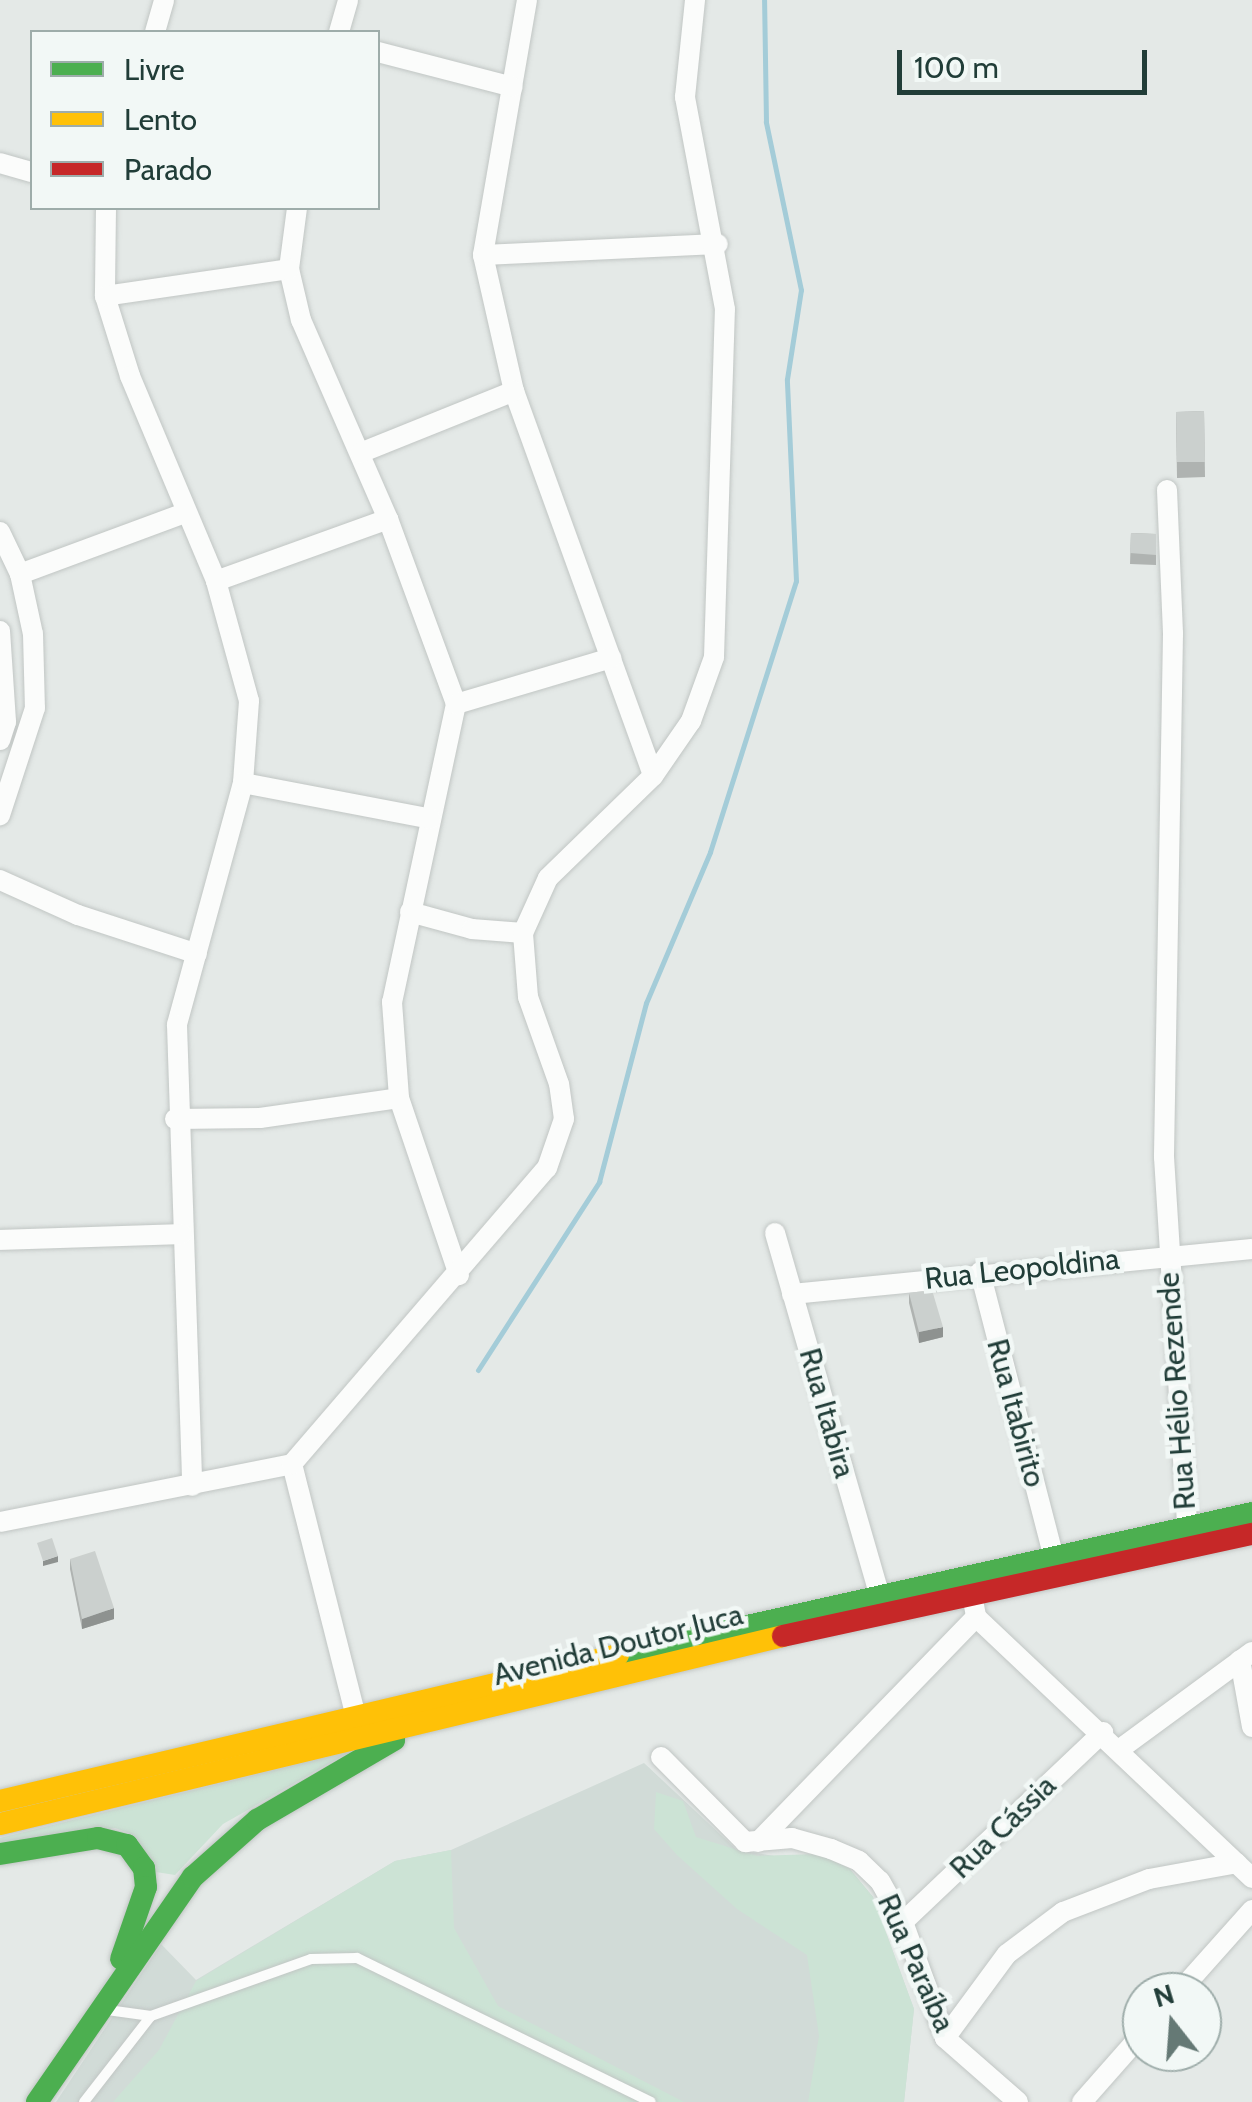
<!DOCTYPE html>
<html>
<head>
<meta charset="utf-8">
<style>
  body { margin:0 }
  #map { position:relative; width:1252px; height:2102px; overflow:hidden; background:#e4e9e7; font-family:Cabin,sans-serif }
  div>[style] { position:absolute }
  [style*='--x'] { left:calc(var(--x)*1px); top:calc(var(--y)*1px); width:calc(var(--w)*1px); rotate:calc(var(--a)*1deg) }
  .built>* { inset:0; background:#d1dbd7 }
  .green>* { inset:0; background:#cce3d5 }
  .stream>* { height:5px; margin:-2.5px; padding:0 2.5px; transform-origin:2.5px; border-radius:2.5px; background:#a4ccd8 }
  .roads { filter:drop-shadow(0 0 2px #c1c6c4) drop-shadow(0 0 2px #c1c6c4) }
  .lane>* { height:10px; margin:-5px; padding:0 5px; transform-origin:5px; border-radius:5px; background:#fbfcfb }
  .street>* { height:20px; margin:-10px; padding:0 10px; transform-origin:10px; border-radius:10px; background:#fbfcfb }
  .fast>* { height:22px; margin:-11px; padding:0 11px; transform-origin:11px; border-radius:11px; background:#4caf50 }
  .slow>* { height:22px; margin:-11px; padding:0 11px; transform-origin:11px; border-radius:11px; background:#ffc107 }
  .jam>* { height:22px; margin:-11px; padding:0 11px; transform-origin:11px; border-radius:11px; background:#c62828 }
  .wall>* { inset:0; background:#afb3b1 }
  .shaded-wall>* { inset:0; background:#8e9290 }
  .building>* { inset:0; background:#cbd0ce }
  span { translate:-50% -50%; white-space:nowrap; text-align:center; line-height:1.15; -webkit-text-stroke:9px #f2f8f6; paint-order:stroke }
  .street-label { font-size:30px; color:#213d38 }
  .legend { position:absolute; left:30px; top:30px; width:350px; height:180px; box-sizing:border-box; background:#f2f8f6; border:2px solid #9eadaa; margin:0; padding:12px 18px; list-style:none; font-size:30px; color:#213d38 }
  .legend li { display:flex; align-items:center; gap:20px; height:50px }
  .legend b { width:50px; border:2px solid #9eadaa }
  .north { position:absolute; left:1122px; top:1972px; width:100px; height:100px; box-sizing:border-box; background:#f2f8f6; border:2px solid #9eadaa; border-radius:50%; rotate:343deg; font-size:28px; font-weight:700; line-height:40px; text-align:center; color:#213d38 }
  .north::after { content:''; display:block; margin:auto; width:35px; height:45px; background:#657975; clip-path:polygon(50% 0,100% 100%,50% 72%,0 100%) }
  .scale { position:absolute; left:897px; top:50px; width:250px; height:45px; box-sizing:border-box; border:5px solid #213d38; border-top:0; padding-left:12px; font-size:30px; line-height:35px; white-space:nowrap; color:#213d38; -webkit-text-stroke:8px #f2f8f6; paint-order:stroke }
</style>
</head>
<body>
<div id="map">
  <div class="built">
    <div style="clip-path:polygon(644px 1763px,737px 1850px,849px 1868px,873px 1897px,914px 2009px,904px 2102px,56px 2102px,161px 1944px,196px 1980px,395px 1861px,451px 1850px)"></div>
  </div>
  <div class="green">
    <div style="clip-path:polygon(351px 1751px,223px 1824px,175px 1875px,156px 1872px,129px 1833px,115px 1828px,0 1847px,0 1838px)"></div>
    <div style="clip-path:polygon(656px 1792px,683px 1801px,696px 1837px,757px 1856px,818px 1854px,849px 1868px,873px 1897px,914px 2009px,904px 2102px,808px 2102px,819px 2036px,807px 1955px,737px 1909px,677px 1855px,654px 1829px)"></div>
    <div style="clip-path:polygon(451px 1850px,454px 1928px,498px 2006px,684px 2102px,113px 2102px,159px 2050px,196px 1981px,395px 1861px)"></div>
  </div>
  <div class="stream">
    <div style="--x:478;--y:1370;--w:224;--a:-57.2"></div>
    <div style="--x:599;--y:1182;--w:185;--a:-75.3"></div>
    <div style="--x:646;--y:1003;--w:164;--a:-67"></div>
    <div style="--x:710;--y:852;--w:284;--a:-72.4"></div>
    <div style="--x:796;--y:581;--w:202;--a:-92.6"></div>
    <div style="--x:787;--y:379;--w:90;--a:-81.1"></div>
    <div style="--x:801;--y:290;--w:172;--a:-101.8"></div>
    <div style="--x:766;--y:122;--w:122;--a:-90.9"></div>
  </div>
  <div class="roads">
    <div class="lane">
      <div style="--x:151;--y:2016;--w:170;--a:-19.6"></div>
      <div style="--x:311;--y:1959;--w:46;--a:-1.2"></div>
      <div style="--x:357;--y:1958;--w:327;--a:26.1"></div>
      <div style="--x:84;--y:2102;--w:109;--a:-52.1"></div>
      <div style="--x:151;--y:2016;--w:44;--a:-172.2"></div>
    </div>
    <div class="street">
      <div style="--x:527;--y:0;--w:259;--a:99.8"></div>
      <div style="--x:483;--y:255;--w:139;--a:77.2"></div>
      <div style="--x:514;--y:391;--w:409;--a:70.1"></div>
      <div style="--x:155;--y:32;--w:33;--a:-74"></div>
      <div style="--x:339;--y:32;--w:33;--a:-74"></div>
      <div style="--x:378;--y:52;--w:139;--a:14.5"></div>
      <div style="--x:0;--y:163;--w:33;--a:16"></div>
      <div style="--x:106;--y:208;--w:88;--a:90.7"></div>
      <div style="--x:105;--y:296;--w:84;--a:72.6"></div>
      <div style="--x:130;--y:376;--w:222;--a:67.2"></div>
      <div style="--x:216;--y:581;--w:124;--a:74.6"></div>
      <div style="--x:249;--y:701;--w:82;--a:94.2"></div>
      <div style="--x:243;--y:783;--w:251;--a:105.3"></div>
      <div style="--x:177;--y:1025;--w:461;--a:88.1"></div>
      <div style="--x:297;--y:208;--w:62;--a:97.5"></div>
      <div style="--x:289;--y:269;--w:52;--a:76.8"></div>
      <div style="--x:301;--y:320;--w:217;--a:66.4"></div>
      <div style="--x:388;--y:519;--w:197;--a:69.8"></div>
      <div style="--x:456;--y:704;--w:305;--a:102.1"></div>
      <div style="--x:392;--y:1002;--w:96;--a:85.8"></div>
      <div style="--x:399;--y:1098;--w:187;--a:71.3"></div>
      <div style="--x:483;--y:255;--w:235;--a:-2.7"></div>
      <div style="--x:105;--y:296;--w:186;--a:-8.3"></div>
      <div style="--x:360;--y:453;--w:166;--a:-21.9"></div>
      <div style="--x:1167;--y:490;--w:144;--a:87.6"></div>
      <div style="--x:1173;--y:634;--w:523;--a:90.99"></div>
      <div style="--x:1164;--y:1157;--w:371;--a:86.4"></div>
      <div style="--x:0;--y:532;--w:47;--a:64.5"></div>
      <div style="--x:20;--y:574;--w:61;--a:77.8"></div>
      <div style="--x:33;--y:634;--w:74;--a:88.5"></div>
      <div style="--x:35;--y:708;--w:113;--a:108.1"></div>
      <div style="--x:20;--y:574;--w:176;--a:-20.3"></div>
      <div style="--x:216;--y:581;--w:183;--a:-19.8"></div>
      <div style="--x:0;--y:631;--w:91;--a:86.2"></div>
      <div style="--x:6;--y:722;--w:19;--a:108"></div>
      <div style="--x:456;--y:704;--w:162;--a:-16.5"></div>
      <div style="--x:243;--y:783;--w:191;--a:10.8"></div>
      <div style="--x:0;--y:880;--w:85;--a:24.2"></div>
      <div style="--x:78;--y:915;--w:125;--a:18.1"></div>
      <div style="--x:410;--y:912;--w:64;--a:15.3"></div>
      <div style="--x:472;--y:929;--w:51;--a:4.5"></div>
      <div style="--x:175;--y:1119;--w:85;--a:-0.7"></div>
      <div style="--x:260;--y:1118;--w:140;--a:-8.2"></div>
      <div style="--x:775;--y:1233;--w:376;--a:73.9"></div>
      <div style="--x:0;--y:1240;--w:182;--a:-1.9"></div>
      <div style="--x:980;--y:1272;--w:292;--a:75.5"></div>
      <div style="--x:792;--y:1294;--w:462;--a:-5.6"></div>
      <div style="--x:292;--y:1464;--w:261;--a:75.8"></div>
      <div style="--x:0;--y:1522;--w:298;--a:-11.2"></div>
      <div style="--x:292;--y:1464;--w:391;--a:-49.3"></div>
      <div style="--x:547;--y:1168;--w:52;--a:-70.9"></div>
      <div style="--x:564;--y:1119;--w:35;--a:-98"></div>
      <div style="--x:559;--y:1084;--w:92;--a:-109.6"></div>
      <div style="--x:528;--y:997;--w:64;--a:-94.5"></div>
      <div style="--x:523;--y:933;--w:60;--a:-65.6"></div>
      <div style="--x:548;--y:878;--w:146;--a:-44.2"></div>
      <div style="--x:653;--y:776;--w:67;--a:-55.4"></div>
      <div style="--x:691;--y:721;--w:68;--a:-70.2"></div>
      <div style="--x:714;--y:657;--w:348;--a:-88.2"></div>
      <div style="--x:725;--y:309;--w:216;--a:-100.7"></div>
      <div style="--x:685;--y:97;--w:98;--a:-84.1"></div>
      <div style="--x:970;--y:1585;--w:33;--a:79"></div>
      <div style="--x:976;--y:1617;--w:380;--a:43.4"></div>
      <div style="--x:1240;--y:1660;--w:68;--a:79.8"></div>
      <div style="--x:1120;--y:1749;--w:164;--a:-36.3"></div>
      <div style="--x:661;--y:1757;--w:120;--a:45.3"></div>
      <div style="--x:745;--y:1842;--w:47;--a:-4.9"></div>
      <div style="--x:792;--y:1838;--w:41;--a:15.8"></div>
      <div style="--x:831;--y:1849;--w:30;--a:23"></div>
      <div style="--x:859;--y:1861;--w:29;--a:44"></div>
      <div style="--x:880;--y:1881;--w:47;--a:60.7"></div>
      <div style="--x:903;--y:1922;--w:123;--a:70.1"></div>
      <div style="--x:945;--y:2038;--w:97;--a:41.2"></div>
      <div style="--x:758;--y:1842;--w:313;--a:-45.9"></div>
      <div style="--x:903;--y:1922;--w:276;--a:-43.5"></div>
      <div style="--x:1179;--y:1992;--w:110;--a:-48.3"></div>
      <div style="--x:945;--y:2038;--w:104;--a:-53.6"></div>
      <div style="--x:1007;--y:1954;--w:70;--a:-36.9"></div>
      <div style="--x:1063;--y:1912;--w:92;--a:-21"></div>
      <div style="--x:1149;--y:1879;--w:89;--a:-10.3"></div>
      <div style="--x:1082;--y:2102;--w:91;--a:-48.6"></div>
    </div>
    <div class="fast">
      <div style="--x:618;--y:1655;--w:650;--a:-12.62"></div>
      <div style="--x:0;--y:1854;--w:99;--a:-9.3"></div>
      <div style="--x:98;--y:1838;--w:30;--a:14"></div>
      <div style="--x:127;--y:1845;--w:29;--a:54"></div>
      <div style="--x:144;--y:1868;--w:19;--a:84"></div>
      <div style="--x:146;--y:1887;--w:76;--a:109.1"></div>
      <div style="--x:37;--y:2102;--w:274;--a:-55.3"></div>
      <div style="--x:193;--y:1877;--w:86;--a:-41.7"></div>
      <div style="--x:257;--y:1820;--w:159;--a:-30.3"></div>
    </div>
    <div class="slow">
      <div style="--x:0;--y:1801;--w:635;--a:-13.29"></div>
      <div style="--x:0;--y:1824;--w:805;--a:-13.5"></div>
    </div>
    <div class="jam">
      <div style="--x:783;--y:1636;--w:480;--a:-12.3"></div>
    </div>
  </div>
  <div class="wall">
    <div style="clip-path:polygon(1204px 411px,1205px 477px,1177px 478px,1176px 412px)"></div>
    <div style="clip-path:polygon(1131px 533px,1156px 534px,1156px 565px,1130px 564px)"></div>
    <div style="clip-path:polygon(909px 1293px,943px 1337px,919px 1343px,909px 1303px)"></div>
    <div style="clip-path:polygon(70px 1559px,114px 1619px,82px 1629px,70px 1569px)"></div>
  </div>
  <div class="shaded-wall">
    <div style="clip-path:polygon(943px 1327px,943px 1337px,919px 1343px,919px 1332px)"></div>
    <div style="clip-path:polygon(58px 1556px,58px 1562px,43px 1566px,43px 1561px)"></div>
    <div style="clip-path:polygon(114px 1608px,114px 1619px,82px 1629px,82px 1619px)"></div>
  </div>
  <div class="building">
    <div style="clip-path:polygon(1204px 411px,1205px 462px,1177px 462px,1176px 412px)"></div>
    <div style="clip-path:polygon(1131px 533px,1156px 534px,1156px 555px,1130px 553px)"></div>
    <div style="clip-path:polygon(932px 1290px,943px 1327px,919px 1332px,909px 1293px)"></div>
    <div style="clip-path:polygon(52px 1538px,58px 1556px,43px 1561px,37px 1543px)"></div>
    <div style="clip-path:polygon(95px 1551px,114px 1608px,82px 1619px,70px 1559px)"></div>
  </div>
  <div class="street-label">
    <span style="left:1022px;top:1269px;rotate:-6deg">Rua Leopoldina</span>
    <span style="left:1177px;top:1391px;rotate:-94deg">Rua Hélio Rezende</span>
    <span style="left:827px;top:1413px;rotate:74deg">Rua Itabira</span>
    <span style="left:1016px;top:1413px;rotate:75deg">Rua Itabirito</span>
    <span style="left:618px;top:1645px;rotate:-14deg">Avenida Doutor Juca</span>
    <span style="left:1003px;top:1827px;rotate:-44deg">Rua Cássia</span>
    <span style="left:916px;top:1963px;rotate:66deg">Rua Paraíba</span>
  </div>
  <ul class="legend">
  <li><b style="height:12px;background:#4caf50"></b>Livre</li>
  <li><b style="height:12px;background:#ffc107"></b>Lento</li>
  <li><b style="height:12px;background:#c62828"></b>Parado</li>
  </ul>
  <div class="north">N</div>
  <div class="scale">100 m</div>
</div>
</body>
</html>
